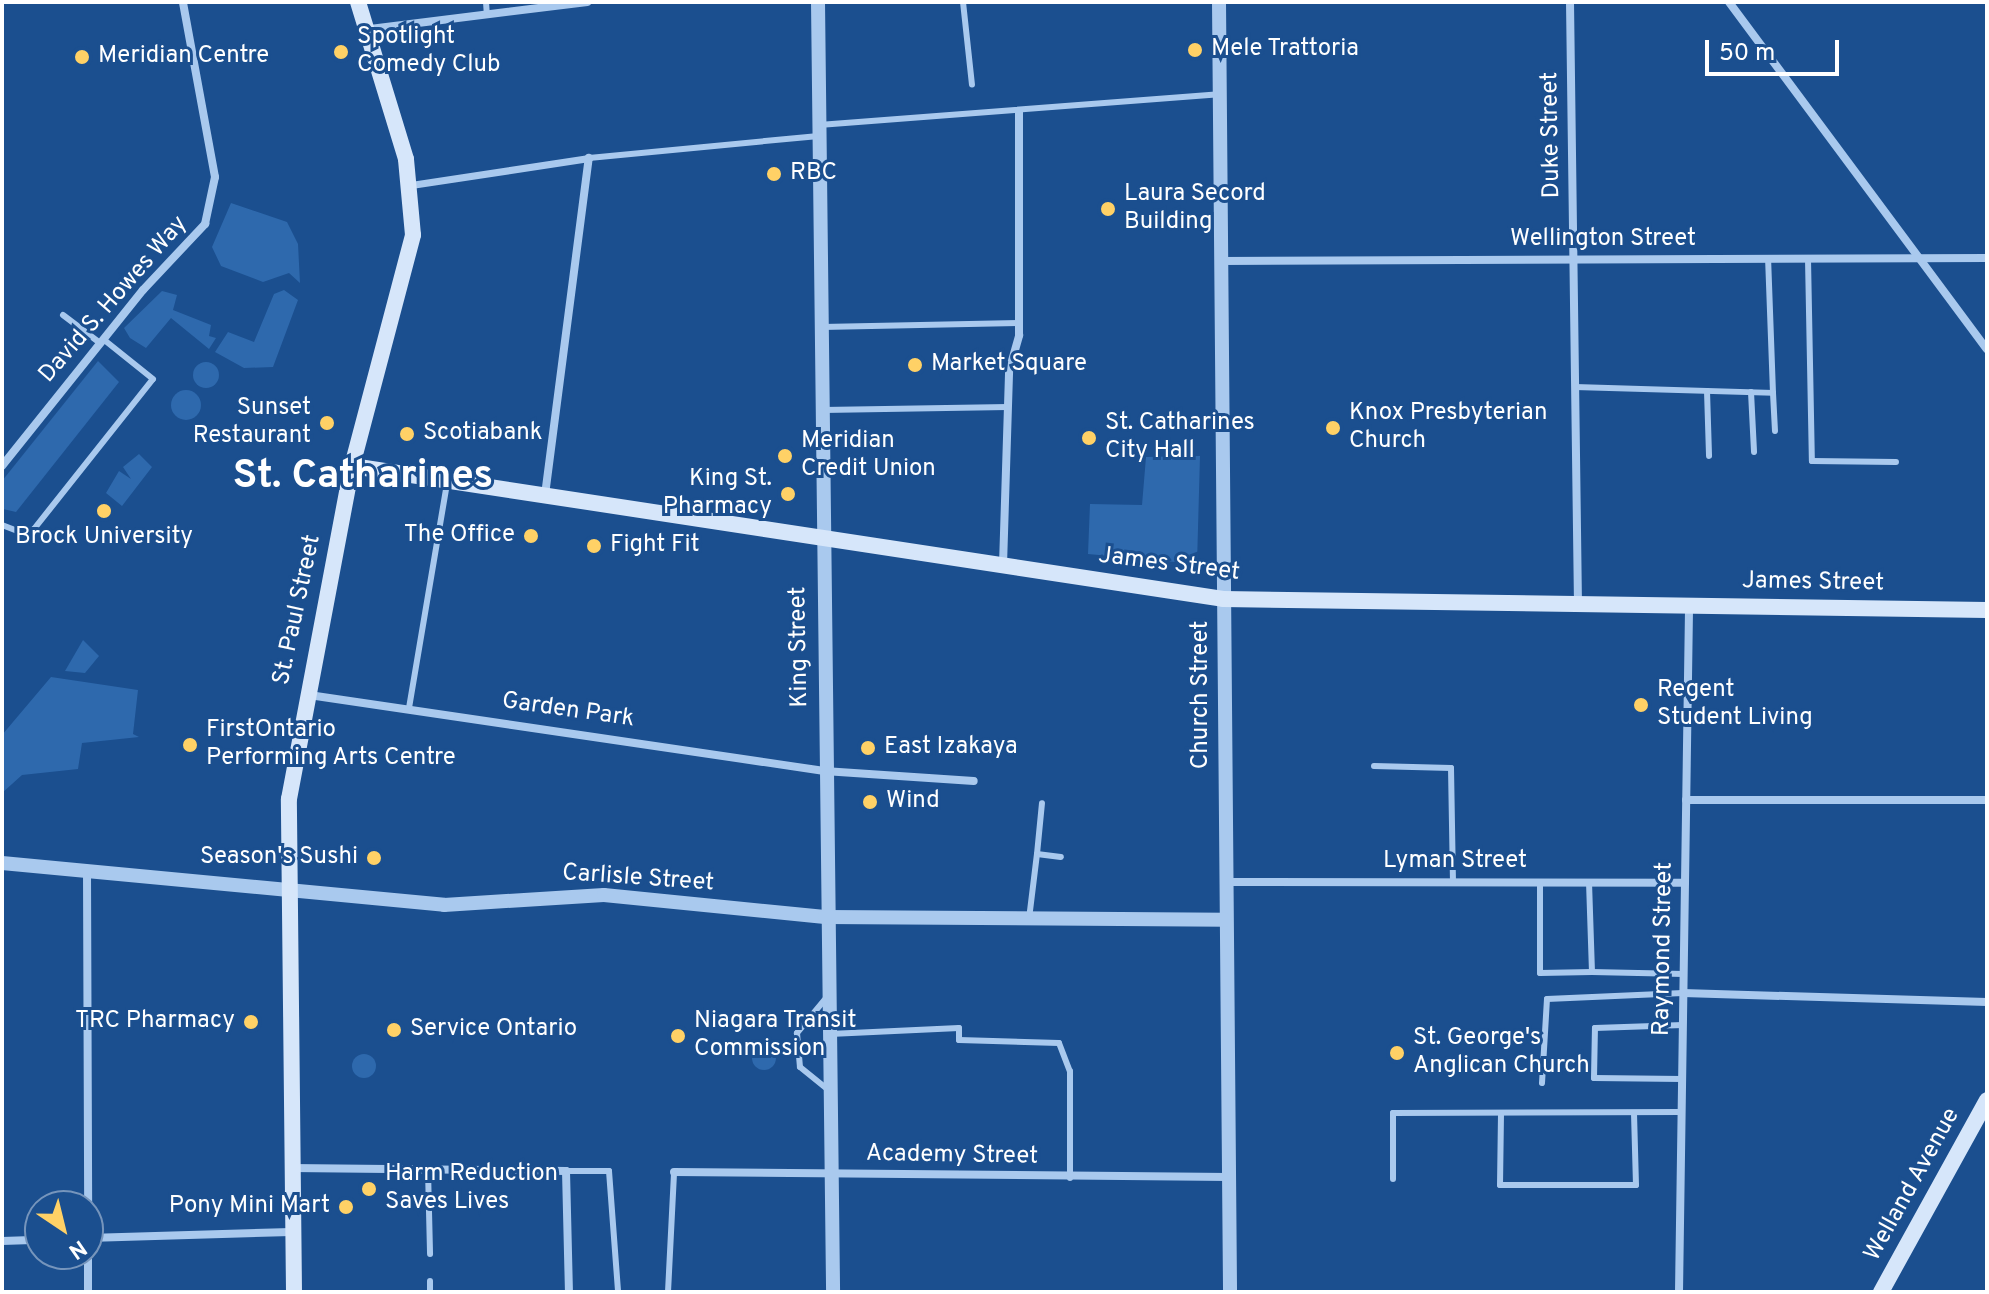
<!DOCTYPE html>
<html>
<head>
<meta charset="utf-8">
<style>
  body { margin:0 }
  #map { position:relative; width:1989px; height:1294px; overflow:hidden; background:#1b4f8f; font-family:Overpass,sans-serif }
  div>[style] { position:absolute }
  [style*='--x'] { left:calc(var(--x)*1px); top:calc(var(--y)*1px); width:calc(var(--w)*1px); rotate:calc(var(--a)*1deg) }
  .green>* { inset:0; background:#2e69ad }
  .round { border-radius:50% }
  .service>* { height:6px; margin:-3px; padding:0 3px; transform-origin:3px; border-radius:3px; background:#a9c9ee }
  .pedestrian>* { height:7px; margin:-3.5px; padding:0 3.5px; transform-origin:3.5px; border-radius:3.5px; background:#a9c9ee }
  .minor>* { height:8px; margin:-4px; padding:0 4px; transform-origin:4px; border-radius:4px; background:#a9c9ee }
  .tertiary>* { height:14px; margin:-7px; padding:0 7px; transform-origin:7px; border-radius:7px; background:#a9c9ee }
  .secondary>* { height:16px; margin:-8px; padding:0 8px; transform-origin:8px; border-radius:8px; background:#d6e6fa }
  .dots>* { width:22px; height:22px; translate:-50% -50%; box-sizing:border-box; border:4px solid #1b4f8f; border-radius:50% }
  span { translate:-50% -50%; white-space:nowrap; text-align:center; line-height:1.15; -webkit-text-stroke:6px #1b4f8f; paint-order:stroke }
  .poi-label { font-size:24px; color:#fff }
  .left { translate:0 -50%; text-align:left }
  .right { translate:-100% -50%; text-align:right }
  .street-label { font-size:24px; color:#fff }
  .town-label { font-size:40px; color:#fff; font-weight:700 }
  .frame { position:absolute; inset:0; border:4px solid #fff; pointer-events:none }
  .north { position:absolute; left:24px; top:1190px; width:80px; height:80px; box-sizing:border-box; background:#1b4f8f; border:2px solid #7695bc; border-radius:50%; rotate:145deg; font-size:22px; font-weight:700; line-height:32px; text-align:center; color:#fff }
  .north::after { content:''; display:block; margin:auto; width:28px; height:36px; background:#ffd166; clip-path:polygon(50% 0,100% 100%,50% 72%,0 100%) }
  .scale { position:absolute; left:1705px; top:40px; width:134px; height:36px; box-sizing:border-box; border:4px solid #fff; border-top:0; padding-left:10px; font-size:24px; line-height:28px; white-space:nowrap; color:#fff; -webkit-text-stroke:6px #1b4f8f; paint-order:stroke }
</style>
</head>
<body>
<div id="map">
  <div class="green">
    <div style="clip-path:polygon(231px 203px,287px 222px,298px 244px,300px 283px,289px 273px,263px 282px,221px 266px,212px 247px)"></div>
    <div style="clip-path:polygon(284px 290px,298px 300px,273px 367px,244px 368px,215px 352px,228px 332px,254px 342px,274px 294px)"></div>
    <div style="clip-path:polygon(162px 291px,177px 295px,173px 310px,211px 325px,209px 336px,216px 338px,209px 349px,171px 318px,146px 348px,130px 338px,124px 328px)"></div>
    <div style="clip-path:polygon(98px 361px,119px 382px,16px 512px,3px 509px,2px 481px)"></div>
    <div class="round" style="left:193px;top:362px;width:26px;height:26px"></div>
    <div class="round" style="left:171px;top:390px;width:30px;height:30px"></div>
    <div style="clip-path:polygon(139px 454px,152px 467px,122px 506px,106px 493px,119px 471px,131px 479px,123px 467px)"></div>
    <div style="clip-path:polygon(1200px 456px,1197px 564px,1088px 554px,1090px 504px,1142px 505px,1146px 457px)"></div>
    <div style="clip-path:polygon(83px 640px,99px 656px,85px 673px,65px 671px)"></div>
    <div style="clip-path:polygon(51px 677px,138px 690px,133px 734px,139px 737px,82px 743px,78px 769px,22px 775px,2px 793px,2px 735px)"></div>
    <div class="round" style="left:752px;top:1046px;width:24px;height:24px"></div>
    <div class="round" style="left:352px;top:1054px;width:24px;height:24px"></div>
  </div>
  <div class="service">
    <div style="--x:486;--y:2;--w:13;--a:86"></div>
    <div style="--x:963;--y:2;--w:83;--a:83.8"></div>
    <div style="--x:819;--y:125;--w:401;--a:-4.4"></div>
    <div style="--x:589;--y:158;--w:228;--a:-5.5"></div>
    <div style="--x:1808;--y:259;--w:202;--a:88.9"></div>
    <div style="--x:1812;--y:461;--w:84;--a:0.7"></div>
    <div style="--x:63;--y:315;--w:46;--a:37.1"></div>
    <div style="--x:822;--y:327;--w:197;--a:-1.2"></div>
    <div style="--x:1575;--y:387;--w:198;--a:1.7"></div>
    <div style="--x:1773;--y:393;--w:134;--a:-92.1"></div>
    <div style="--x:1707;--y:391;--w:65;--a:88.2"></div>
    <div style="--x:1751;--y:392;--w:60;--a:87.1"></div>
    <div style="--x:1773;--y:393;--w:38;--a:87"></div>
    <div style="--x:823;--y:410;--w:185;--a:-0.9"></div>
    <div style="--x:2;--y:525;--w:25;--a:21"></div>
    <div style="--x:25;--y:534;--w:10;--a:-29"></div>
    <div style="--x:34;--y:529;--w:191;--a:-51.6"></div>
    <div style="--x:153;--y:379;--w:64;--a:-141.3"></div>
    <div style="--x:409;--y:708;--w:227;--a:-80.4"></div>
    <div style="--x:1374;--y:766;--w:77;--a:1.5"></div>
    <div style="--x:1451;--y:768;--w:114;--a:89"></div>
    <div style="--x:1037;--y:854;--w:51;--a:-84.4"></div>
    <div style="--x:1540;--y:882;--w:91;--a:90"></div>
    <div style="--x:1540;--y:973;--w:52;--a:-1.1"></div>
    <div style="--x:1589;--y:882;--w:90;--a:88.1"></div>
    <div style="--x:1592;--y:972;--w:92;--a:1.2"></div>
    <div style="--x:1029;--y:919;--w:65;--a:-83"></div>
    <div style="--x:1037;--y:854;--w:24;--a:7"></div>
    <div style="--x:827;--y:997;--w:47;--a:129.8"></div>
    <div style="--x:797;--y:1033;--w:34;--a:85"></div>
    <div style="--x:800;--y:1067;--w:35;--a:39"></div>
    <div style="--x:830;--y:1034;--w:129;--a:-2.7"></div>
    <div style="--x:959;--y:1028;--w:12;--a:90"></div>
    <div style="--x:959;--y:1040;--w:100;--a:1.7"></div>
    <div style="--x:1059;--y:1043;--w:30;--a:69"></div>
    <div style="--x:1070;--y:1071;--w:107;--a:90"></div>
    <div style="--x:1682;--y:1079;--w:88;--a:-179.3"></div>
    <div style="--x:1594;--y:1078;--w:50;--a:-88.9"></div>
    <div style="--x:1595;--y:1028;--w:88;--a:-2"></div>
    <div style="--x:1542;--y:1083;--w:84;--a:-86.6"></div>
    <div style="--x:1547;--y:999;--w:136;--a:-2.5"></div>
    <div style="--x:1501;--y:1114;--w:71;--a:90.8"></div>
    <div style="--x:1500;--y:1185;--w:136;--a:0"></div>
    <div style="--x:1636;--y:1185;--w:72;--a:-91.6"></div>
    <div style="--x:428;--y:1170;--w:84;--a:88.6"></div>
    <div style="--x:566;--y:1171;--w:43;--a:0"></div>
    <div style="--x:609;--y:1171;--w:121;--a:85.7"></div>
    <div style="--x:1393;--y:1179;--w:66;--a:-90"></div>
    <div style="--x:1393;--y:1113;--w:288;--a:-0.2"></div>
    <div style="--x:430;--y:1281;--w:11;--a:90"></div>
    <div style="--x:668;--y:1292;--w:120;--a:-87.1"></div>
  </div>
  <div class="pedestrian">
    <div style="--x:411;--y:185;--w:180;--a:-8.6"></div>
  </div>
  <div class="minor">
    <div style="--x:1570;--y:2;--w:602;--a:89.24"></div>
    <div style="--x:1729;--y:2;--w:432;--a:53.4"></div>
    <div style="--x:370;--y:29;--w:219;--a:-7.1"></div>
    <div style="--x:1221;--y:261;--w:766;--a:-0.22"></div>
    <div style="--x:2;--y:466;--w:226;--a:-51.3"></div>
    <div style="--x:143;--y:290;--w:91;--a:-46.8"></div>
    <div style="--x:205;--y:224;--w:48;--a:-78"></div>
    <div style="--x:215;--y:177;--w:178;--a:-100.4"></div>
    <div style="--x:545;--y:495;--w:340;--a:-82.6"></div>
    <div style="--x:1003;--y:565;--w:194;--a:-88.2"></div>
    <div style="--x:1009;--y:371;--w:37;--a:-74"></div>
    <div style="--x:1019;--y:335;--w:223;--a:-90"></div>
    <div style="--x:309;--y:695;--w:521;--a:8.39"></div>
    <div style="--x:824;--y:771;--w:150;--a:3.8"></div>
    <div style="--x:1686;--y:800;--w:301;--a:0"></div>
    <div style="--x:87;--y:871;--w:335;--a:89.8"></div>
    <div style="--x:1226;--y:882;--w:459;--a:0.1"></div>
    <div style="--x:1683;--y:993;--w:304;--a:1.7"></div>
    <div style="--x:291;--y:1168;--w:275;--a:0.6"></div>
    <div style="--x:566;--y:1171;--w:121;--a:88.6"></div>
    <div style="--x:674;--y:1172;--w:555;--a:0.52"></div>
    <div style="--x:88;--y:1214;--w:78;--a:90"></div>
    <div style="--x:88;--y:1238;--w:203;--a:-1.7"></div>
    <div style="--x:2;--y:1241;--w:38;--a:-2"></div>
    <div style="--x:1679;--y:1292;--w:686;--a:-89.16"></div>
  </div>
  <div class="tertiary">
    <div style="--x:818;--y:2;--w:1290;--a:89.33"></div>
    <div style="--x:1219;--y:2;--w:1290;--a:89.51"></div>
    <div style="--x:2;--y:863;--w:444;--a:5.4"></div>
    <div style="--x:444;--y:905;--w:160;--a:-3.6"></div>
    <div style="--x:604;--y:895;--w:222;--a:5.7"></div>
    <div style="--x:825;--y:917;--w:400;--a:0.4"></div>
  </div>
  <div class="secondary">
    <div style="--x:352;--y:466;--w:881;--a:8.68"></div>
    <div style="--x:1223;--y:599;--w:764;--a:0.82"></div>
    <div style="--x:294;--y:1292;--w:493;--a:-90.6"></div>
    <div style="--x:289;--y:799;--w:339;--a:-79.3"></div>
    <div style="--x:352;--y:466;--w:239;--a:-75.2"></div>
    <div style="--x:413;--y:235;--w:76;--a:-95.3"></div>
    <div style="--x:406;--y:159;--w:164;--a:-107"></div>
    <div style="--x:1881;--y:1292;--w:219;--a:-61.1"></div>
  </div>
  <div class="dots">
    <div style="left:1195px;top:50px;background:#ffd166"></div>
    <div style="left:341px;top:52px;background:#ffd166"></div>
    <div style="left:82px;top:57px;background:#ffd166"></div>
    <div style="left:774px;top:174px;background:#ffd166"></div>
    <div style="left:1108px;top:209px;background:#ffd166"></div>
    <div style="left:915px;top:365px;background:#ffd166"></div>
    <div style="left:327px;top:423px;background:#ffd166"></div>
    <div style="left:1333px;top:428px;background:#ffd166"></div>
    <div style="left:407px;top:434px;background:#ffd166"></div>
    <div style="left:1089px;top:438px;background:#ffd166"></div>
    <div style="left:785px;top:456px;background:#ffd166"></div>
    <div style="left:788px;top:494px;background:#ffd166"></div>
    <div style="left:104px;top:511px;background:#ffd166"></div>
    <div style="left:531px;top:536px;background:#ffd166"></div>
    <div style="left:594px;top:546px;background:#ffd166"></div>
    <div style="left:1641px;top:705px;background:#ffd166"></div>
    <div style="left:190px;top:745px;background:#ffd166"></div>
    <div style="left:868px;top:748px;background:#ffd166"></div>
    <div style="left:870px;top:802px;background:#ffd166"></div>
    <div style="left:374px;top:858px;background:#ffd166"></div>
    <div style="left:251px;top:1022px;background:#ffd166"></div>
    <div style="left:394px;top:1030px;background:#ffd166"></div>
    <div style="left:678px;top:1036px;background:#ffd166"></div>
    <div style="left:1397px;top:1053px;background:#ffd166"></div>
    <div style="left:369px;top:1189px;background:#ffd166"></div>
    <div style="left:346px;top:1207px;background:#ffd166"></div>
  </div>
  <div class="poi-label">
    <span class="left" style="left:357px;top:52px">Spotlight<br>Comedy Club</span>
    <span class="left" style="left:1211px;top:50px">Mele Trattoria</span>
    <span class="left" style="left:98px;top:57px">Meridian Centre</span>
    <span class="left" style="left:790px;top:174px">RBC</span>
    <span class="left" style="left:1124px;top:209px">Laura Secord<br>Building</span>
    <span class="left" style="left:931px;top:365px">Market Square</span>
    <span class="right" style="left:311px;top:423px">Sunset<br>Restaurant</span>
    <span class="left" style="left:1349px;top:428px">Knox Presbyterian<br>Church</span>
    <span class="left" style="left:1105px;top:438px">St. Catharines<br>City Hall</span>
    <span class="left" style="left:423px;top:434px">Scotiabank</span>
    <span class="left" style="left:801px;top:456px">Meridian<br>Credit Union</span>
    <span class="right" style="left:772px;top:494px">King St.<br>Pharmacy</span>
    <span class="right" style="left:515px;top:536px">The Office</span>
    <span style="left:104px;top:538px">Brock University</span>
    <span class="left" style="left:610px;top:546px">Fight Fit</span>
    <span class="left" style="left:1657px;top:705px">Regent<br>Student Living</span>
    <span class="left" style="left:206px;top:745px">FirstOntario<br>Performing Arts Centre</span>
    <span class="left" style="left:884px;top:748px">East Izakaya</span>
    <span class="left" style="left:886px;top:802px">Wind</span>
    <span class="right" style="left:358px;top:858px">Season's Sushi</span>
    <span class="right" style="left:235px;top:1022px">TRC Pharmacy</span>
    <span class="left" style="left:694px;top:1036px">Niagara Transit<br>Commission</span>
    <span class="left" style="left:410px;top:1030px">Service Ontario</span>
    <span class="left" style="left:1413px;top:1053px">St. George's<br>Anglican Church</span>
    <span class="left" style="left:385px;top:1189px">Harm Reduction<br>Saves Lives</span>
    <span class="right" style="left:330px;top:1207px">Pony Mini Mart</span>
  </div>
  <div class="street-label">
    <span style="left:1552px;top:135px;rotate:-91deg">Duke Street</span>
    <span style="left:1603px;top:240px">Wellington Street</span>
    <span style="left:114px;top:300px;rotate:-49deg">David S. Howes Way</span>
    <span style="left:1169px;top:565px;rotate:7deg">James Street</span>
    <span style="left:1813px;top:583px;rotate:1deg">James Street</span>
    <span style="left:298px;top:610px;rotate:-78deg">St. Paul Street</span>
    <span style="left:800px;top:647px;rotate:-91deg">King Street</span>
    <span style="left:1202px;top:695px;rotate:-90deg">Church Street</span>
    <span style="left:568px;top:711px;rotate:8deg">Garden Park</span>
    <span style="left:1455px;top:862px">Lyman Street</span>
    <span style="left:638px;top:879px;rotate:4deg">Carlisle Street</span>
    <span style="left:1664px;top:949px;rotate:-89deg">Raymond Street</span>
    <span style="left:952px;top:1156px;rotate:1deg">Academy Street</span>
    <span style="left:1913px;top:1185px;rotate:-61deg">Welland Avenue</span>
  </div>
  <div class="town-label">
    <span style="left:363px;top:477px">St. Catharines</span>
  </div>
  <div class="frame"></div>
  <div class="north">N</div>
  <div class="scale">50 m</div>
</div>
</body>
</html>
